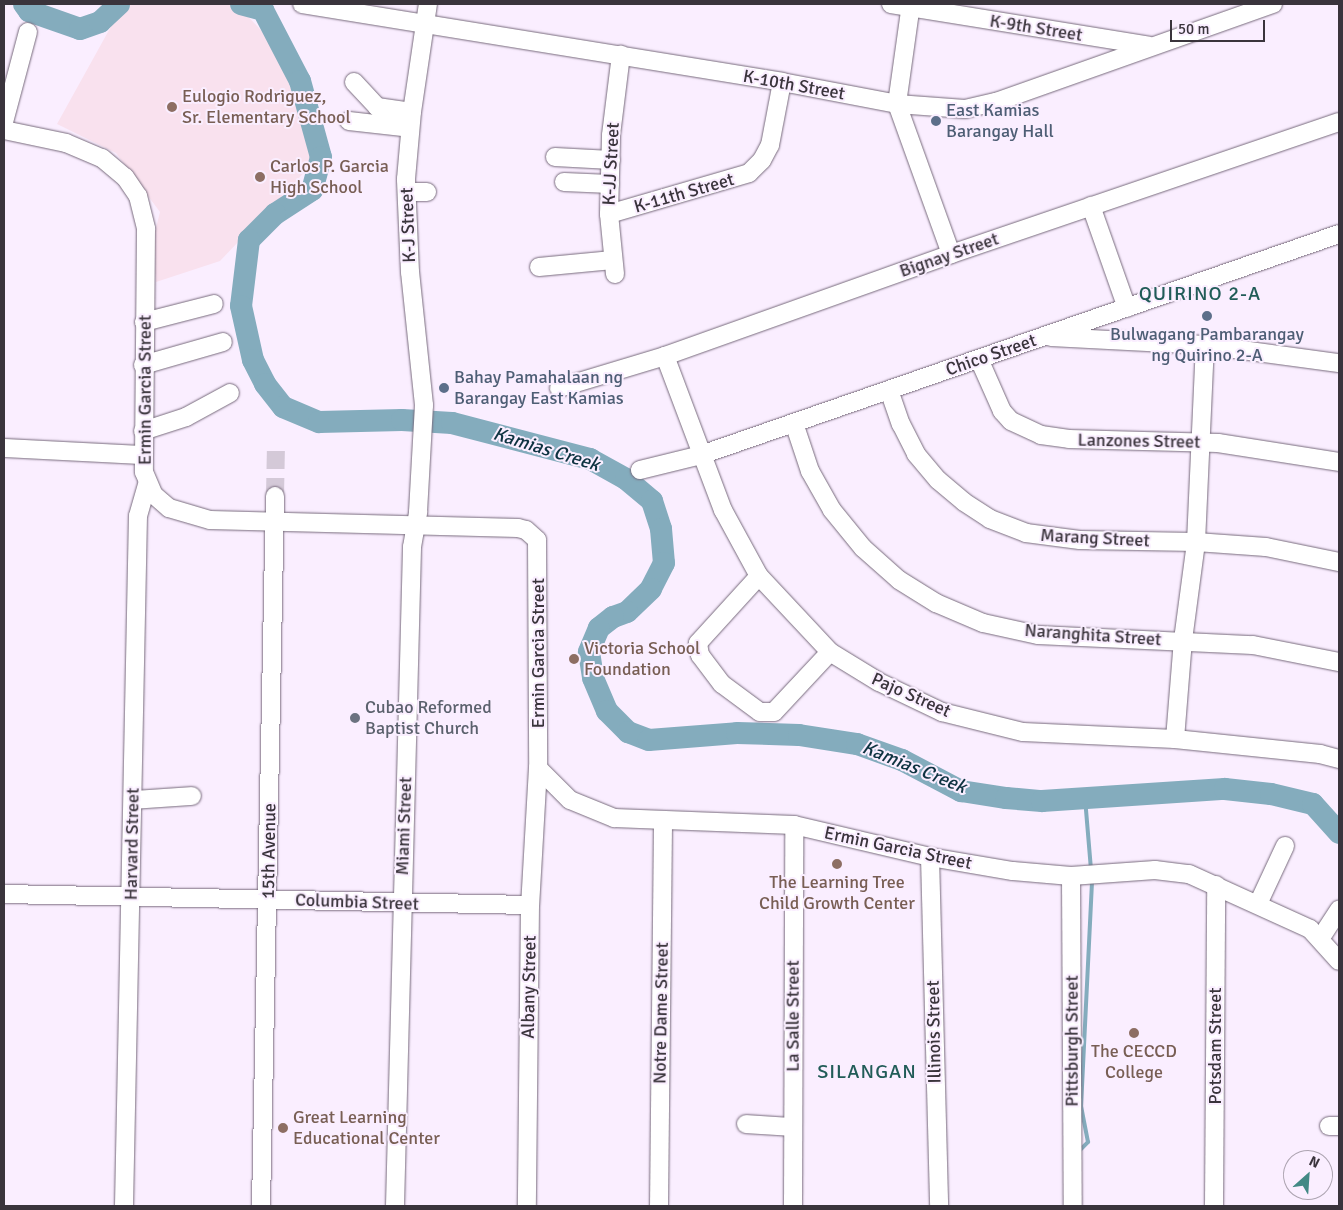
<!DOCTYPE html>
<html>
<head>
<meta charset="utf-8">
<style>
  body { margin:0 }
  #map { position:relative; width:1343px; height:1210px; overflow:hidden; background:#faeeff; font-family:Signika,sans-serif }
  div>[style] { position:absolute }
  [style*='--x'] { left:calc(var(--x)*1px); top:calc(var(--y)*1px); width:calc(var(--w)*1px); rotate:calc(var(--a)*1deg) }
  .education>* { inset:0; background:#f9e1ee }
  .stream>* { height:4px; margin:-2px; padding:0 2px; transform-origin:2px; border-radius:2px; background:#84acbd }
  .river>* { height:22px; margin:-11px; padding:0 11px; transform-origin:11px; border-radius:11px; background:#84acbd }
  .minor-tunnel>* { height:18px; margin-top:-9px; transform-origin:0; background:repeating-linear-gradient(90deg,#d4c9d8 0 18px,transparent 0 27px) }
  .roads { filter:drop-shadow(0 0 1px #776a7c) drop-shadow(0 0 1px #776a7c) }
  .minor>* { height:18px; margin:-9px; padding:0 9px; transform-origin:9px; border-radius:9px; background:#fff }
  .dots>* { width:14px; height:14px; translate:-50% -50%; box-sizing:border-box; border:2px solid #faeeff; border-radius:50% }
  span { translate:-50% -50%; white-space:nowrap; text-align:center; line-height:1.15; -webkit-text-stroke:4px #faeeff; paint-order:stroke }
  .street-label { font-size:18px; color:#3a343c }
  .education-label { font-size:18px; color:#785e54 }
  .left { translate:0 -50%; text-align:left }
  .service-label { font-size:18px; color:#4e5e75 }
  .worship-label { font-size:18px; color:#5b616d }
  .water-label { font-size:19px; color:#0e3341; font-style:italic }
  .quarter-label { font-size:20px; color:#215c58; letter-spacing:1px }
  .frame { position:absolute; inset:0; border:5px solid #3a343c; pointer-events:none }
  .north { position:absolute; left:1283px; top:1150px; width:50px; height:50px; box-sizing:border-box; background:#faeeff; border:1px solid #ada4b1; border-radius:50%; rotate:26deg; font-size:14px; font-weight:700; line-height:20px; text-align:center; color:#3a343c }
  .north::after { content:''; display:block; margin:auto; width:18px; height:22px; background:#428985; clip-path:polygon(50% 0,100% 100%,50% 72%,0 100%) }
  .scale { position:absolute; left:1170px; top:20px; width:95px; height:22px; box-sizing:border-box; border:2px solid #3a343c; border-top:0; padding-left:6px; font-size:15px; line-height:18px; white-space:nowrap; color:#3a343c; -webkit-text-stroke:4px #faeeff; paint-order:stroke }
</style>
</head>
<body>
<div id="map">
  <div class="education">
    <div style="clip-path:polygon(132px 4px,226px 4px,239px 7px,275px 45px,317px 159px,220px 261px,156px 282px,152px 244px,160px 212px,116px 153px,57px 124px,119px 12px)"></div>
  </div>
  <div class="stream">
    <div style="--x:1085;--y:798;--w:72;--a:85.2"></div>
    <div style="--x:1079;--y:1151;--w:13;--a:-45"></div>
    <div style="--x:1088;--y:1142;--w:36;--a:-101"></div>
    <div style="--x:1081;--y:1107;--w:227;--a:-87.2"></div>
  </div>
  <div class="river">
    <div style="--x:24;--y:4;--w:9;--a:54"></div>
    <div style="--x:29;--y:11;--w:54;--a:19.4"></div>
    <div style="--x:80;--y:29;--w:21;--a:-19"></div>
    <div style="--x:100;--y:22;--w:26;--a:-43"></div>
    <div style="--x:241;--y:4;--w:23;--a:15"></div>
    <div style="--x:263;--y:10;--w:80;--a:62.5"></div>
    <div style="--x:300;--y:81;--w:79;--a:74.6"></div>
    <div style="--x:321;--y:157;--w:34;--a:105"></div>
    <div style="--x:312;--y:190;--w:44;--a:147"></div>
    <div style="--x:275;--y:214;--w:37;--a:135"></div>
    <div style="--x:249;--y:240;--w:66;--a:96.9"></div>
    <div style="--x:241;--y:306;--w:55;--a:77.5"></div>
    <div style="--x:253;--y:360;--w:27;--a:63"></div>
    <div style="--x:265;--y:384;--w:29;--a:52"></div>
    <div style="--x:283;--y:407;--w:39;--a:23"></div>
    <div style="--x:319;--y:422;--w:83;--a:-1.4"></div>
    <div style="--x:402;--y:420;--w:50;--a:3.4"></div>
    <div style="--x:452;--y:423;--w:143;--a:14.6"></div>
    <div style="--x:590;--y:459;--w:41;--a:29.1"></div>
    <div style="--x:626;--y:479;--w:34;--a:40"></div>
    <div style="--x:652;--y:501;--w:29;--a:72"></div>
    <div style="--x:661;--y:529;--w:34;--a:85"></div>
    <div style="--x:664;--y:563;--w:29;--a:117"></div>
    <div style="--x:651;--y:589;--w:33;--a:136"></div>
    <div style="--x:627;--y:612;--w:15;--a:160"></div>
    <div style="--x:613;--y:617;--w:18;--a:142"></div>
    <div style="--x:599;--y:628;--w:26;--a:113"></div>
    <div style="--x:589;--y:652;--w:26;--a:81"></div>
    <div style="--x:593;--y:678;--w:36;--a:67"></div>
    <div style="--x:607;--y:711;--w:30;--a:45"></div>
    <div style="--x:628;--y:732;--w:22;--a:21"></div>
    <div style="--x:649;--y:740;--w:88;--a:-4.5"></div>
    <div style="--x:737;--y:733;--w:62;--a:1.8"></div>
    <div style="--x:799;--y:735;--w:59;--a:8.8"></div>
    <div style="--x:857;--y:744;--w:48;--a:19.6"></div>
    <div style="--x:902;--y:760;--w:67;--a:27.7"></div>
    <div style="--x:961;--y:791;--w:46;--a:8.8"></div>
    <div style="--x:1006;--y:798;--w:36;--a:5"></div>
    <div style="--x:1042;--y:801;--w:183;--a:-3.8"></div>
    <div style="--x:1225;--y:789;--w:46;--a:6.2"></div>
    <div style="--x:1271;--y:794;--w:43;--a:13.4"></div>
    <div style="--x:1313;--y:804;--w:39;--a:48"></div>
  </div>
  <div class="minor-tunnel">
    <div style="--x:275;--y:496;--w:51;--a:-88.9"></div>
  </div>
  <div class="roads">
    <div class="minor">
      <div style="--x:302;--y:4;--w:486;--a:9.2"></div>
      <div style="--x:782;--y:82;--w:117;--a:10.8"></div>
      <div style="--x:897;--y:104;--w:68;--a:4.2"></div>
      <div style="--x:965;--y:109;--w:32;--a:-13"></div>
      <div style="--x:996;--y:102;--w:294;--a:-19.5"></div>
      <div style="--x:891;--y:4;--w:261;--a:9.2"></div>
      <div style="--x:911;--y:4;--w:101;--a:98"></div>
      <div style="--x:897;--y:104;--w:159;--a:70.2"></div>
      <div style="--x:354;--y:82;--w:34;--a:47"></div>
      <div style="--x:377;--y:107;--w:35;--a:8"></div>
      <div style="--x:349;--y:121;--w:61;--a:6.5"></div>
      <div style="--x:4;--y:122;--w:93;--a:-75.1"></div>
      <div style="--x:4;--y:130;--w:63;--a:11.8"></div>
      <div style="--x:66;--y:143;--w:39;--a:23"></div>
      <div style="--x:102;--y:158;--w:30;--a:40"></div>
      <div style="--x:125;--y:177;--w:23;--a:56"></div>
      <div style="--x:138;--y:196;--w:34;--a:76"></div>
      <div style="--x:146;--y:229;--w:243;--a:90.5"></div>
      <div style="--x:144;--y:472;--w:25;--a:67"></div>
      <div style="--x:154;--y:495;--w:20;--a:41"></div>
      <div style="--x:169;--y:508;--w:43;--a:16.3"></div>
      <div style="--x:210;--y:520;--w:308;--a:1.5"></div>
      <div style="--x:518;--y:528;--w:8;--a:14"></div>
      <div style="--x:526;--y:530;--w:15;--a:42"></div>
      <div style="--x:537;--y:540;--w:228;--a:89.7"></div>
      <div style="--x:538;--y:768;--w:137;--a:93.3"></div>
      <div style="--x:530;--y:905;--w:301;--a:90.6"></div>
      <div style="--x:555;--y:157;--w:56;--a:3.1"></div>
      <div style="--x:564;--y:182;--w:46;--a:2.5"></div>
      <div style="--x:407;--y:192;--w:20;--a:0"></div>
      <div style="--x:1091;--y:206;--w:108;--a:70.6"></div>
      <div style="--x:609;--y:214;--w:146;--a:-16.3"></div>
      <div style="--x:749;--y:173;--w:18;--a:-45"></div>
      <div style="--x:762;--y:160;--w:17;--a:-62"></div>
      <div style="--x:770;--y:145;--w:64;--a:-79.2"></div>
      <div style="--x:539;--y:267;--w:74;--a:-5.4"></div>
      <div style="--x:615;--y:274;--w:60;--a:-95.7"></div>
      <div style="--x:609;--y:214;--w:79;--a:-88.5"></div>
      <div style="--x:611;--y:135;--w:81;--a:-82.9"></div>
      <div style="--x:144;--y:322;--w:72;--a:-14.4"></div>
      <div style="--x:1051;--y:337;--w:154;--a:3"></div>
      <div style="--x:1205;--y:345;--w:135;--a:7.7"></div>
      <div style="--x:665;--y:356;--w:165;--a:69.4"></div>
      <div style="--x:723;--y:510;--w:75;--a:61.4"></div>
      <div style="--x:759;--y:576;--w:104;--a:46.9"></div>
      <div style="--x:830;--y:652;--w:57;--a:31.5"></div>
      <div style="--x:879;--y:682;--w:70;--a:25.5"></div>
      <div style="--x:942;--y:712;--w:83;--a:13.9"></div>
      <div style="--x:1023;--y:732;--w:152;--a:2.6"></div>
      <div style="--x:1175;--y:739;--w:146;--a:5.9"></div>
      <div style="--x:1320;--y:754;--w:20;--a:15"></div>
      <div style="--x:979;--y:359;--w:57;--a:66.1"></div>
      <div style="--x:1002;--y:411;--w:13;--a:48"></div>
      <div style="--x:1011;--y:421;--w:33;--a:25"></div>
      <div style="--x:1041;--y:435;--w:28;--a:8"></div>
      <div style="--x:1069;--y:439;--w:149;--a:1.5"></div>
      <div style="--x:1218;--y:443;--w:122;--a:8.9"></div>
      <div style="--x:143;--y:365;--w:83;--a:-16"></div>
      <div style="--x:559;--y:388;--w:111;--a:-16.8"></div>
      <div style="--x:665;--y:356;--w:304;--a:-19.6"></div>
      <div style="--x:951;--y:254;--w:410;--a:-18.8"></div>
      <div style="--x:889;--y:390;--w:36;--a:71"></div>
      <div style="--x:901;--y:424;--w:34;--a:63"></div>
      <div style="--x:916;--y:454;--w:34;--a:50"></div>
      <div style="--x:938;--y:480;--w:34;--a:40"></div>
      <div style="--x:964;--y:502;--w:31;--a:33"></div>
      <div style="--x:990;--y:519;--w:39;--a:21"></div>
      <div style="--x:1026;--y:533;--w:54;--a:7.4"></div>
      <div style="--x:1080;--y:540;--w:116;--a:1"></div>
      <div style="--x:1196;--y:542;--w:70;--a:4.1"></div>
      <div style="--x:1266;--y:547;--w:75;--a:11.6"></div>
      <div style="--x:794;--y:423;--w:51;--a:71.6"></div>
      <div style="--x:810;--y:471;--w:45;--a:60.6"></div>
      <div style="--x:832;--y:510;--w:49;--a:50.8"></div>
      <div style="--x:863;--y:548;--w:48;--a:41.6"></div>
      <div style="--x:899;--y:580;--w:44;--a:31.9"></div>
      <div style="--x:936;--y:603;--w:51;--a:23.1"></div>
      <div style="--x:983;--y:623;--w:56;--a:12.3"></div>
      <div style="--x:1038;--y:635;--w:215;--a:2.7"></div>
      <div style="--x:1253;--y:645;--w:88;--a:11.2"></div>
      <div style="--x:143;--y:431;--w:45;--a:-18"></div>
      <div style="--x:186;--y:417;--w:50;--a:-28.6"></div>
      <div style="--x:4;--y:448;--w:138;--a:2.9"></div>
      <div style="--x:640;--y:470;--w:63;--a:-13.8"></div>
      <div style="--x:701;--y:455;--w:675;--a:-19.11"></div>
      <div style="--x:759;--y:576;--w:91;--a:132.3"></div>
      <div style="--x:698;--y:643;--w:12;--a:81"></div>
      <div style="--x:700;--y:655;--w:36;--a:53"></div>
      <div style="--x:722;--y:684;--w:47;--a:36.4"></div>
      <div style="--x:760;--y:712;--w:14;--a:0"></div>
      <div style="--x:774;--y:712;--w:82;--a:-47"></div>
      <div style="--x:1175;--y:739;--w:99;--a:-85.4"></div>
      <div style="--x:1183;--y:640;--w:99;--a:-82.4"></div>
      <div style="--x:1196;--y:542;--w:197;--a:-87.4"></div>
      <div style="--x:538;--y:768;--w:45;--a:45"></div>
      <div style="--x:570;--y:800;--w:48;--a:22.2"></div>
      <div style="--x:614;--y:818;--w:180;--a:2.2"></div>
      <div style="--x:794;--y:825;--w:140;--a:13.2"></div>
      <div style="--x:930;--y:857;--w:84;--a:9.6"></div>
      <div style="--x:1013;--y:871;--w:58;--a:4.9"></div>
      <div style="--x:1071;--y:876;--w:84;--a:-4.1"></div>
      <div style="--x:1155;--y:870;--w:34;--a:7"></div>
      <div style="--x:1189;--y:874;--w:133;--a:24.4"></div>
      <div style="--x:1310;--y:929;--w:43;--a:47.8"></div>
      <div style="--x:133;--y:800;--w:59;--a:-3.9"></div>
      <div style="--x:930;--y:857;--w:349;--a:88.5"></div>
      <div style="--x:1071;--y:876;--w:330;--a:89.7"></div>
      <div style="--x:4;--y:894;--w:526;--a:1.2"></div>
      <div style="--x:1258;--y:904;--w:64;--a:-65"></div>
      <div style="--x:1320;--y:939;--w:35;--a:-57"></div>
      <div style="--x:746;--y:1124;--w:47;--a:3.7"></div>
      <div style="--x:1329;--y:1126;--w:10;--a:0"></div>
      <div style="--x:124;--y:1206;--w:690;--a:-88.84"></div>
      <div style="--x:138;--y:516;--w:35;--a:-74"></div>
      <div style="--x:261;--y:1206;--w:710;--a:-88.87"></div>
      <div style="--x:395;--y:1206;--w:659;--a:-88.52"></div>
      <div style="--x:412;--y:547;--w:36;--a:-80"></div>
      <div style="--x:418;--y:512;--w:107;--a:-86.8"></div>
      <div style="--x:424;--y:405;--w:134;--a:-96"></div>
      <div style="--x:410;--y:272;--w:93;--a:-92.5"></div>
      <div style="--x:406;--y:179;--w:67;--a:-84.9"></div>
      <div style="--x:412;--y:112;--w:109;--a:-81.6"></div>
      <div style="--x:659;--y:1206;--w:385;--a:-89.4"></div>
      <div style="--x:793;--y:1206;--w:381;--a:-89.8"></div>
      <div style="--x:1214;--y:1206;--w:321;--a:-89.6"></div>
    </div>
  </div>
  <div class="dots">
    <div style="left:172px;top:107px;background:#8d6e63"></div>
    <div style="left:936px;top:121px;background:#5c6f8a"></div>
    <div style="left:260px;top:177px;background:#8d6e63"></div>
    <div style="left:1207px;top:316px;background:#5c6f8a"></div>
    <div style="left:444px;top:388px;background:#5c6f8a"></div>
    <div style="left:574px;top:659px;background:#8d6e63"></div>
    <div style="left:355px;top:718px;background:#6b7280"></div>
    <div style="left:837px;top:864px;background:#8d6e63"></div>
    <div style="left:1134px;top:1033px;background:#8d6e63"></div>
    <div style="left:283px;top:1128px;background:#8d6e63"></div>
  </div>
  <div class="street-label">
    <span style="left:1036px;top:28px;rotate:9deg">K-9th Street</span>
    <span style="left:794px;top:85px;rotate:10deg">K-10th Street</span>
    <span style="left:611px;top:164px;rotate:-87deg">K-JJ Street</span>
    <span style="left:684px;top:193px;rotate:-16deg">K-11th Street</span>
    <span style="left:408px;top:225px;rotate:-92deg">K-J Street</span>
    <span style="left:949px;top:255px;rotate:-19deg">Bignay Street</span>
    <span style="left:991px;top:355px;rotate:-19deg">Chico Street</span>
    <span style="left:145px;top:390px;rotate:-90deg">Ermin Garcia Street</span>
    <span style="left:1139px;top:441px;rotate:1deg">Lanzones Street</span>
    <span style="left:1095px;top:538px;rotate:3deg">Marang Street</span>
    <span style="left:1093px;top:635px;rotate:4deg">Naranghita Street</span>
    <span style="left:538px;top:653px;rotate:-90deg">Ermin Garcia Street</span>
    <span style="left:911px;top:695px;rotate:24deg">Pajo Street</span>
    <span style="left:404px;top:826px;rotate:-88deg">Miami Street</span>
    <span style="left:132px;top:844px;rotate:-89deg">Harvard Street</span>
    <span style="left:898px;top:848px;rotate:12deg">Ermin Garcia Street</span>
    <span style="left:269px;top:851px;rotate:-89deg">15th Avenue</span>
    <span style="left:357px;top:902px;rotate:2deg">Columbia Street</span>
    <span style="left:529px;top:987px;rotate:-89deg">Albany Street</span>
    <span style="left:661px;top:1013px;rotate:-89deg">Notre Dame Street</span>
    <span style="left:793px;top:1016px;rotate:-90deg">La Salle Street</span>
    <span style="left:934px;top:1032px;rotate:-91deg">Illinois Street</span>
    <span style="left:1072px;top:1041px;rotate:-90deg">Pittsburgh Street</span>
    <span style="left:1215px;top:1046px;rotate:-90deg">Potsdam Street</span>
  </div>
  <div class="education-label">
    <span class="left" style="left:182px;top:107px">Eulogio Rodriguez,<br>Sr. Elementary School</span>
    <span class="left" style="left:270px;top:177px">Carlos P. Garcia<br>High School</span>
    <span class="left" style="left:584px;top:659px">Victoria School<br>Foundation</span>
    <span style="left:837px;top:893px">The Learning Tree<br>Child Growth Center</span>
    <span style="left:1134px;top:1062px">The CECCD<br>College</span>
    <span class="left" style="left:293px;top:1128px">Great Learning<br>Educational Center</span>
  </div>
  <div class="service-label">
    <span class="left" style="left:946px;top:121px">East Kamias<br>Barangay Hall</span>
    <span style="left:1207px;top:345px">Bulwagang Pambarangay<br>ng Quirino 2-A</span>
    <span class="left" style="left:454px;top:388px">Bahay Pamahalaan ng<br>Barangay East Kamias</span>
  </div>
  <div class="worship-label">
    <span class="left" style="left:365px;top:718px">Cubao Reformed<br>Baptist Church</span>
  </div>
  <div class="water-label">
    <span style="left:546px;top:450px;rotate:17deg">Kamias Creek</span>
    <span style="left:914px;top:768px;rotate:22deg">Kamias Creek</span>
  </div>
  <div class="quarter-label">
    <span style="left:1200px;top:293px">QUIRINO 2-A</span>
    <span style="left:867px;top:1071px">SILANGAN</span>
  </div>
  <div class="frame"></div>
  <div class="north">N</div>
  <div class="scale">50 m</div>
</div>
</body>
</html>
